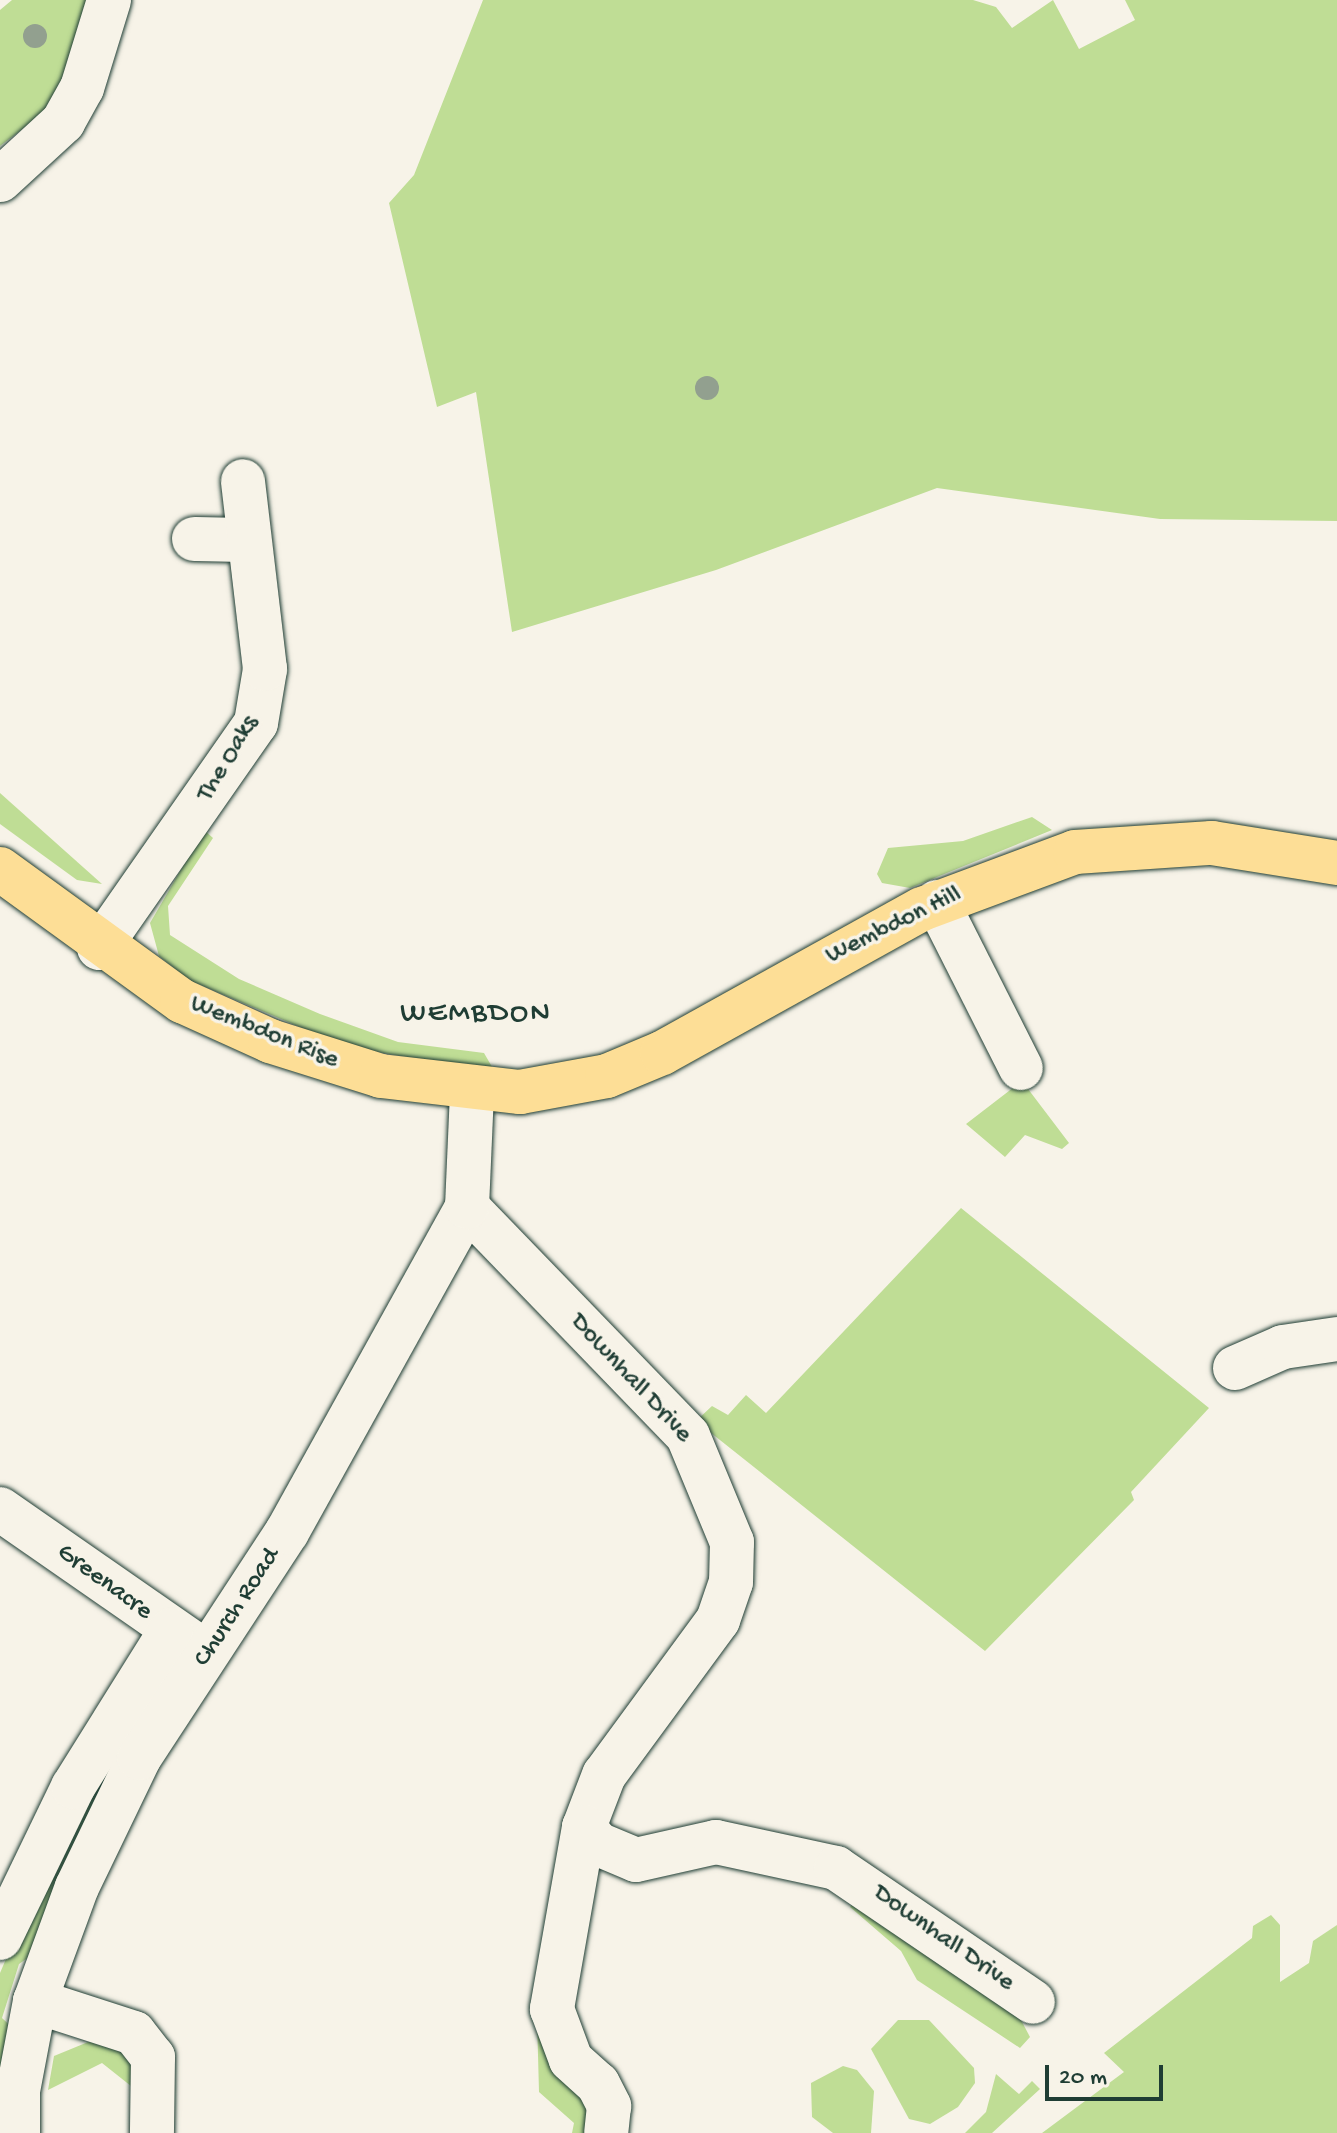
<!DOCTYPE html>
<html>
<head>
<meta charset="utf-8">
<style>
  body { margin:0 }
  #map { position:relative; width:1337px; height:2133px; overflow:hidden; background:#f7f3e8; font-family:"Gochi Hand",sans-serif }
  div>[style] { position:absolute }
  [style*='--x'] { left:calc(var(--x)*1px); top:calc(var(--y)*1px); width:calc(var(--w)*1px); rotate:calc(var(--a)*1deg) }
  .green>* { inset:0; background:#bfdd95 }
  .roads { filter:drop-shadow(0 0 2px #1f3d34) drop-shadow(0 0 2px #1f3d34) }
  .minor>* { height:44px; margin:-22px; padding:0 22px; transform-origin:22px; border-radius:22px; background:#f7f3e8 }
  .major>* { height:44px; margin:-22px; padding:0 22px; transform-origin:22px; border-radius:22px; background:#fdde96 }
  .trees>* { width:24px; height:24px; margin:-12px; border-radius:50%; background:#92a08f }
  span { translate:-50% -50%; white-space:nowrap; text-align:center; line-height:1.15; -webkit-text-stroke:7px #f7f3e8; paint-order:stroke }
  .street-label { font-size:26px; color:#1f3d34 }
  .quarter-label { font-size:30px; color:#1f3d34; letter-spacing:2px }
  .scale { position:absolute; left:1045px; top:2065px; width:118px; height:36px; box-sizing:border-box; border:4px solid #1f3d34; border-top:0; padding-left:10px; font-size:24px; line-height:28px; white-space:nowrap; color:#1f3d34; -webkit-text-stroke:6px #f7f3e8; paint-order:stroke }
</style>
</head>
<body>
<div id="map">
  <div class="green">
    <div style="clip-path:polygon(12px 0,96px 0,53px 106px,0 146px,0 10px)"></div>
    <div style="clip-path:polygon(483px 0,973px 0,996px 7px,1012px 28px,1053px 0,1079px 49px,1135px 20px,1125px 0,1337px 0,1337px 521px,1160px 519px,937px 488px,716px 570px,512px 632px,476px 392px,437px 407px,389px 203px,414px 175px)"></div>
    <div style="clip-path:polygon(0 793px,102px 884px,77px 880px,0 824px)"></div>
    <div style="clip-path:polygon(1032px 817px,1052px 830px,910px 888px,882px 883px,877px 874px,888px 848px,963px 841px)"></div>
    <div style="clip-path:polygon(204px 830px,213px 838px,168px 906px,170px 935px,239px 979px,320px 1014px,398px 1042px,484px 1053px,495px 1072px,366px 1050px,314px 1033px,189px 980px,159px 956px,150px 923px)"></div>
    <div style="clip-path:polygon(1022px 1081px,1069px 1143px,1062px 1149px,1025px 1135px,1005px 1157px,966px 1124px)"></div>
    <div style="clip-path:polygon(961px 1208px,1209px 1408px,1131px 1492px,1134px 1500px,985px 1651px,696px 1421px,712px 1406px,728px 1415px,746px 1395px,766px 1413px)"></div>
    <div style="clip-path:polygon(153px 1692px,36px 1952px,19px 1964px,2px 2018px,15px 2030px,0 2086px,0 1973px,38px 1884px)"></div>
    <div style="clip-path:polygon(858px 1896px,1021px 2020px,1030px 2037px,1020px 2048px,917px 1980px,901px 1951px,850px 1907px)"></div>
    <div style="clip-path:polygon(1271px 1915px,1280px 1925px,1280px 1982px,1309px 1963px,1313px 1941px,1337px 1925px,1337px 2133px,1042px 2133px,1124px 2072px,1104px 2053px,1252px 1938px,1253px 1926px)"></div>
    <div style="clip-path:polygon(537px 2018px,554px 2073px,598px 2113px,596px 2133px,572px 2133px,574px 2123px,539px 2092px)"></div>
    <div style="clip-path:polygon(898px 2020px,929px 2020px,974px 2068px,975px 2083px,958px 2107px,930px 2124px,909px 2119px,871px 2049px)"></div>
    <div style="clip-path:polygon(93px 2040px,113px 2043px,139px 2066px,136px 2090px,102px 2063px,48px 2090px,54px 2056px)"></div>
    <div style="clip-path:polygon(843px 2066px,857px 2070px,874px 2091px,871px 2133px,833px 2133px,812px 2117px,811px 2083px)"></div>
    <div style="clip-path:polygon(996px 2074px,1019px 2094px,1032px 2081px,1040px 2089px,992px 2133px,965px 2133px,986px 2112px)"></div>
  </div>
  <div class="roads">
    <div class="minor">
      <div style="--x:0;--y:180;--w:86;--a:-42.6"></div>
      <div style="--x:63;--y:122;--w:39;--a:-61"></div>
      <div style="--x:82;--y:88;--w:92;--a:-72.9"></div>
      <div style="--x:194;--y:539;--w:52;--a:1.1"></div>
      <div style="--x:937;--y:902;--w:186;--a:63.2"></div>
      <div style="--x:99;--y:948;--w:274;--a:-55.1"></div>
      <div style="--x:256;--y:723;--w:55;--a:-80.5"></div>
      <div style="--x:265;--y:669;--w:189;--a:-96.7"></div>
      <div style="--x:467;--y:1207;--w:318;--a:46"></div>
      <div style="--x:688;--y:1436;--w:115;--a:67.5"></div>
      <div style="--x:732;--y:1542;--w:40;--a:91.4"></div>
      <div style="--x:731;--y:1582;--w:40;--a:108.9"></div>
      <div style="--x:718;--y:1620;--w:192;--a:126.3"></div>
      <div style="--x:604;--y:1775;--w:56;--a:111"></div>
      <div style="--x:584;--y:1827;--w:185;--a:100"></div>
      <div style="--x:552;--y:2009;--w:54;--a:69.6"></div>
      <div style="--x:571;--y:2060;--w:36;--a:42"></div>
      <div style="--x:598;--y:2084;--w:25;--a:63"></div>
      <div style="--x:609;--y:2106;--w:27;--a:96"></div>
      <div style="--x:1235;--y:1368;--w:52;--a:-23.6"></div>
      <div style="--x:1283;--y:1347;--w:55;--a:-8.4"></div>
      <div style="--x:0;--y:1509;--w:236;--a:34.8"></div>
      <div style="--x:584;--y:1827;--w:22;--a:51"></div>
      <div style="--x:598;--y:1844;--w:41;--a:22.8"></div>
      <div style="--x:636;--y:1860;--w:82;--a:-12.7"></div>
      <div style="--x:716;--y:1842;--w:123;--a:12.2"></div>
      <div style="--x:836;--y:1868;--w:238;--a:34.2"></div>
      <div style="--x:0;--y:1938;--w:168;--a:-64.2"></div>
      <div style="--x:73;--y:1787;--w:185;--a:-58"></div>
      <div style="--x:35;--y:2001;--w:104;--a:17.9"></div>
      <div style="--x:134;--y:2033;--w:31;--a:52"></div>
      <div style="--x:153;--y:2057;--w:76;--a:90.8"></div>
      <div style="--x:18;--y:2133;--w:42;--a:-90"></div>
      <div style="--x:18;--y:2091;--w:92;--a:-79.3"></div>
      <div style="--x:35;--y:2001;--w:121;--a:-69.8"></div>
      <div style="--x:77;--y:1887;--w:143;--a:-64.3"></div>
      <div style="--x:139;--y:1758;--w:270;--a:-56.8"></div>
      <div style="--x:287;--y:1532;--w:372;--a:-61"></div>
      <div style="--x:467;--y:1207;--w:116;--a:-87.5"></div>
    </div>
    <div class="major">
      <div style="--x:0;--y:869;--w:225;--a:36"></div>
      <div style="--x:182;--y:1001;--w:97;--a:24.4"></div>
      <div style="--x:270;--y:1041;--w:116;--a:17.5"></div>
      <div style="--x:381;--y:1076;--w:140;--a:6.6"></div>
      <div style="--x:520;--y:1092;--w:88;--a:-10.4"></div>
      <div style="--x:607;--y:1076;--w:60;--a:-22.7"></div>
      <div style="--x:662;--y:1053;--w:297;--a:-29"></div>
      <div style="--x:922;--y:909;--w:163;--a:-20.4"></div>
      <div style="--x:1075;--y:852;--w:137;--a:-3.8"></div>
      <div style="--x:1212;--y:843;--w:127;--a:9.1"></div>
    </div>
  </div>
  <div class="trees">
    <div style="left:35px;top:36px"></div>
    <div style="left:707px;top:388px"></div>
  </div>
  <div class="street-label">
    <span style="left:229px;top:759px;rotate:-59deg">The Oaks</span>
    <span style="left:894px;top:926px;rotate:-26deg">Wembdon Hill</span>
    <span style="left:264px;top:1033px;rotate:22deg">Wembdon Rise</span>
    <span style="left:630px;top:1379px;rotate:47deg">Downhall Drive</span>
    <span style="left:104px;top:1583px;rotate:36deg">Greenacre</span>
    <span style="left:238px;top:1608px;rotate:-57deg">Church Road</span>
    <span style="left:943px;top:1939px;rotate:35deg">Downhall Drive</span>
  </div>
  <div class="quarter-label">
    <span style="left:476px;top:1015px">WEMBDON</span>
  </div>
  <div class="scale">20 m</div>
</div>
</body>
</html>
